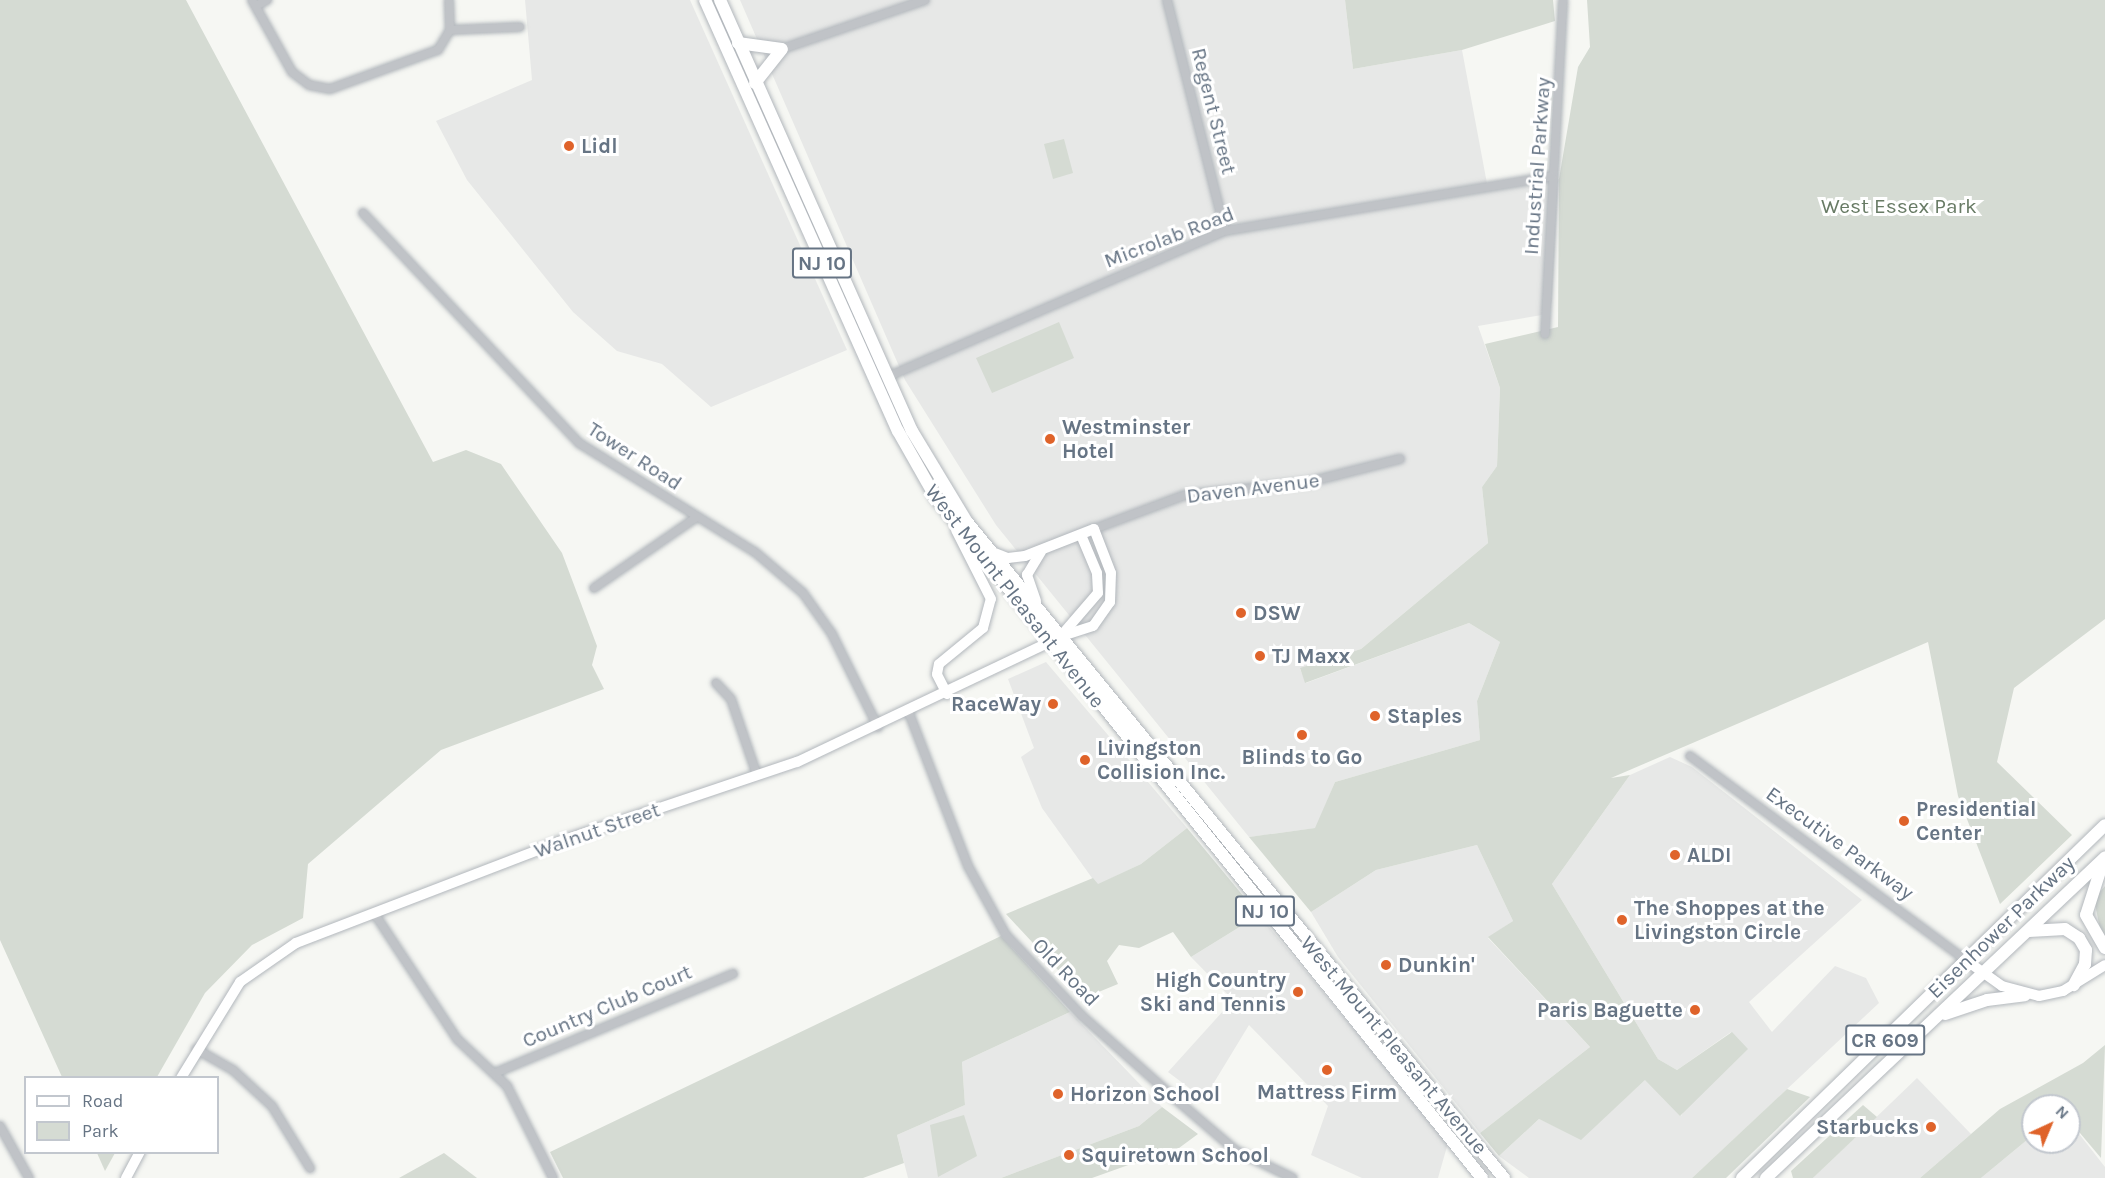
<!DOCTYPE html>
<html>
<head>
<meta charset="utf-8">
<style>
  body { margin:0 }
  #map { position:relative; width:2105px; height:1178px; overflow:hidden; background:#f6f7f3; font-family:Karla,sans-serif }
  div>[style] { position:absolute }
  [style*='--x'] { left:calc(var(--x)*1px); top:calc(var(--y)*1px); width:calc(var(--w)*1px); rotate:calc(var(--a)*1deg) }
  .built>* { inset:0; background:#e7e8e7 }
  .green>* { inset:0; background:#d5dbd3 }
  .roads { filter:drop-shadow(0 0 2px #b2b7bc) drop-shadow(0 0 2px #b2b7bc) }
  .street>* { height:8px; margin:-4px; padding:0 4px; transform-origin:4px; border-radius:4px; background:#c0c3c7 }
  .secondary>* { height:10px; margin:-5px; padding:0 5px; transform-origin:5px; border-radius:5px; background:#fff }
  .primary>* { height:12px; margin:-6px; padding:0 6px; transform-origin:6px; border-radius:6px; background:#fff }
  .dots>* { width:16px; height:16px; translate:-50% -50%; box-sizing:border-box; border:3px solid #fff; border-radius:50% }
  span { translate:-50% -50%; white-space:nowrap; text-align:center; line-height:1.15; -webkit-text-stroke:6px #fff; paint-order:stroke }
  .shield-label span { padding:2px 4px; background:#fff; border:2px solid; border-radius:4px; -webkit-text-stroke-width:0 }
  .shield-label { font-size:20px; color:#667484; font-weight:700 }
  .street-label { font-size:21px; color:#667484 }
  .poi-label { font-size:21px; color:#667484; font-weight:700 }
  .left { translate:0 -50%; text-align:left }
  .right { translate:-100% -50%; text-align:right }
  .park-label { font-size:21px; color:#687b65 }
  .legend { position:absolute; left:24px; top:1076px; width:195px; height:78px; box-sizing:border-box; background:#fff; border:2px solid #c2c7ce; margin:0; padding:8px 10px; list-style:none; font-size:18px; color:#667484 }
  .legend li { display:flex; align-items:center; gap:12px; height:30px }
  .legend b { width:30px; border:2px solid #c2c7ce }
  .north { position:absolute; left:2021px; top:1094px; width:60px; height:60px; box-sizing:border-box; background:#fff; border:2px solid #c2c7ce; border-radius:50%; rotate:44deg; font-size:16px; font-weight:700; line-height:24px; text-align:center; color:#667484 }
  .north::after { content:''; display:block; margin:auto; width:21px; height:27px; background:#df632a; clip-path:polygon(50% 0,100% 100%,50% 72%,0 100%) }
</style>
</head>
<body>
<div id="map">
  <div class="built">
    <div style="clip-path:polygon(525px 0,690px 0,847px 350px,711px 407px,662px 364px,617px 351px,573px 312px,467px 180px,436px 121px,532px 80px)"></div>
    <div style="clip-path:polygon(740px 0,1345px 0,1353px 69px,1462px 50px,1488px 189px,1559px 179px,1552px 302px,1548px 314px,1478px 326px,1500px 388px,1497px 466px,1482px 487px,1488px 543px,1361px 649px,1300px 669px,1306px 683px,1469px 623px,1500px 642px,1477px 701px,1480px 740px,1335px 782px,1316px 828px,1249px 837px,996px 525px,905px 380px)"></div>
    <div style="clip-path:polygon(1046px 662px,1187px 828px,1141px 864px,1097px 885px,1042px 808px,1021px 757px,1034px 748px,1008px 679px)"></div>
    <div style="clip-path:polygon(1670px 757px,1692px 767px,1862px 900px,1749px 1002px,1772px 1032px,1835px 966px,1866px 978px,1879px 1003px,1692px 1178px,1529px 1178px,1499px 1156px,1539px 1119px,1581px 1139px,1646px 1079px,1681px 1116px,1731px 1032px,1677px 1070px,1658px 1059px,1552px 884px,1630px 775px)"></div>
    <div style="clip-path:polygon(1477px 845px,1513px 921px,1488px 938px,1590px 1047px,1480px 1133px,1338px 957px,1311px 912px,1376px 870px)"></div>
    <div style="clip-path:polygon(1259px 915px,1448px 1143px,1438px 1178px,1362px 1178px,1311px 1155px,1328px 1106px,1249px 1025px,1204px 1099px,1168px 1072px,1233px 1000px,1191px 957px)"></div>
    <div style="clip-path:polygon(1070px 1012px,1162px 1107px,1139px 1126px,1001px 1178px,908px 1178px,897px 1135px,965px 1105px,962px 1062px)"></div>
    <div style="clip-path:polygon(1917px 1078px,1971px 1134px,1920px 1178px,1813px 1178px)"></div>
    <div style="clip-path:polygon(2069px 1121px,2105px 1167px,2105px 1178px,1981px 1178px,2033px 1135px,2033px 1142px,2069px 1142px)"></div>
  </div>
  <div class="green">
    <div style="clip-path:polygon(0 0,186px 0,433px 462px,466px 450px,501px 464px,562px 553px,597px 646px,592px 665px,604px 689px,441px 750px,308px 864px,303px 918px,252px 945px,205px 993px,157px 1077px,62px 1077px,0 940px)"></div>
    <div style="clip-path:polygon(1345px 0,1553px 0,1555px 21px,1462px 50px,1353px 69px)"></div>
    <div style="clip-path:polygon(1587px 0,2105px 0,2105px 619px,2014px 688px,1997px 762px,2072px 835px,2000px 904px,1958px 796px,1928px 642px,1611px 778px,1630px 775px,1552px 884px,1658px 1059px,1677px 1070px,1732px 1032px,1748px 1049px,1680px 1116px,1645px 1080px,1581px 1140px,1539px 1119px,1499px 1156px,1480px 1133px,1590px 1047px,1488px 937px,1513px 921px,1477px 845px,1376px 870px,1311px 912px,1249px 837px,1315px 828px,1335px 782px,1480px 740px,1477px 701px,1500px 642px,1469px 623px,1305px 683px,1300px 668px,1361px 649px,1488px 543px,1482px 487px,1497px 466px,1500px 388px,1485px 344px,1558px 327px,1559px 179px,1578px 67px,1590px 47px)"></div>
    <div style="clip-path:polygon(1064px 139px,1073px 173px,1053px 179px,1044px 144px)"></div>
    <div style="clip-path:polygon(1059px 322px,1074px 358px,992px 393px,976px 358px)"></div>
    <div style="clip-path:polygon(1187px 828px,1259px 915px,1191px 957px,1173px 932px,1139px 948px,1119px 945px,1107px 961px,1118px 984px,1084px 998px,1006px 914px,1093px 878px,1098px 884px,1141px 864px)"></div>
    <div style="clip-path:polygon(2105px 886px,2105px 937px,2102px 939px,2094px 899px)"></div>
    <div style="clip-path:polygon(1001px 936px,1070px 1012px,962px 1062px,965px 1105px,897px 1135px,904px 1163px,863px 1178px,563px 1178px,550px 1152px)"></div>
    <div style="clip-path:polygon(2105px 1045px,2101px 1158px,2069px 1120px,2069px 1106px,2033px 1106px,2033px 1135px,1981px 1178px,1920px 1178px,2000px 1109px,2083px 1063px)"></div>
    <div style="clip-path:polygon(1787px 1089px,1810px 1097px,1726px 1178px,1692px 1178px)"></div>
    <div style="clip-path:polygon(1863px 1105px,1877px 1117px,1813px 1178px,1793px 1178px,1791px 1171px)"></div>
    <div style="clip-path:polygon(1162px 1107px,1198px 1134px,1160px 1162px,1134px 1163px,1092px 1178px,1001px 1178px,1139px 1126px)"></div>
    <div style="clip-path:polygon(964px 1115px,977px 1156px,938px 1177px,930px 1125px)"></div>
    <div style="clip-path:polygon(97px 1153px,115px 1153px,105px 1171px)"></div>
    <div style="clip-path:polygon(444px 1153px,477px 1178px,399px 1178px)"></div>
  </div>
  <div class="roads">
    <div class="street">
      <div style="--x:252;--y:0;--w:82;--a:60.9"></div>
      <div style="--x:292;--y:72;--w:21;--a:37"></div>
      <div style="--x:309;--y:85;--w:21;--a:11"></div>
      <div style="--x:330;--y:89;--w:115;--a:-19.9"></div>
      <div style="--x:438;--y:50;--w:23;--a:-59"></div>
      <div style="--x:450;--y:30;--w:30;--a:-92"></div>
      <div style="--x:1167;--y:0;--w:238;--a:75.9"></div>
      <div style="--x:256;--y:6;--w:13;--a:-29"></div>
      <div style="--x:450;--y:30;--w:70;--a:-2.5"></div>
      <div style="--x:782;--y:49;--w:151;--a:-18.9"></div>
      <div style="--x:363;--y:213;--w:316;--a:46.8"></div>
      <div style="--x:579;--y:443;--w:207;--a:31.8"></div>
      <div style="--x:755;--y:552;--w:63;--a:40.5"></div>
      <div style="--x:803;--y:593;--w:50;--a:54.7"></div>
      <div style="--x:832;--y:634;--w:104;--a:63.7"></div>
      <div style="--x:1545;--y:334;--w:334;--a:-86.9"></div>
      <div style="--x:887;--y:377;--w:368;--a:-23.4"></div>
      <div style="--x:1225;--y:231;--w:332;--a:-9.5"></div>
      <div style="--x:1094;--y:529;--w:97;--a:-20.5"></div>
      <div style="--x:1185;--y:495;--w:125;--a:-6"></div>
      <div style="--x:1309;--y:482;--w:94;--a:-14.2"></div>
      <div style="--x:594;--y:588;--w:125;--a:-34.6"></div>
      <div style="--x:716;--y:683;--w:22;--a:47"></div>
      <div style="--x:731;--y:699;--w:80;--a:71.1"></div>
      <div style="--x:909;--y:713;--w:164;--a:68.9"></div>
      <div style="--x:968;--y:866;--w:79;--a:61.2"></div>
      <div style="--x:1006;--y:935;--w:110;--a:46.8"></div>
      <div style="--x:1081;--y:1015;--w:131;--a:41.6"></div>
      <div style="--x:1179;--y:1102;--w:74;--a:40.6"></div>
      <div style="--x:1235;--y:1150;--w:64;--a:25.8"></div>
      <div style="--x:1690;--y:756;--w:345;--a:36.5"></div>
      <div style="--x:374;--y:913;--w:151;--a:56.6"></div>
      <div style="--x:457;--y:1039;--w:69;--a:43.2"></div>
      <div style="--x:507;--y:1086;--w:103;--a:63.4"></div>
      <div style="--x:196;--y:1049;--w:43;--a:29.6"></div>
      <div style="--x:233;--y:1070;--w:53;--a:42.7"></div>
      <div style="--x:272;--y:1106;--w:73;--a:58.5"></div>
      <div style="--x:495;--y:1073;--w:258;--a:-22.6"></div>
      <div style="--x:0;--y:1126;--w:60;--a:60.9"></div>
    </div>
    <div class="secondary">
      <div style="--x:992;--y:552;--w:17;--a:21"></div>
      <div style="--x:1008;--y:558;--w:17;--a:-7"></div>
      <div style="--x:1025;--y:556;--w:74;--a:-21.4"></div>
      <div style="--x:1094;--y:529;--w:47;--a:68.9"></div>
      <div style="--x:1111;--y:573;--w:29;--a:92"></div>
      <div style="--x:1110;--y:602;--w:29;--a:125"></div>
      <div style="--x:1093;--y:626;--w:35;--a:162"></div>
      <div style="--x:1036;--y:601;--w:28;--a:-109"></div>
      <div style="--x:1027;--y:575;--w:27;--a:-59"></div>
      <div style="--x:947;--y:694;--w:22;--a:-117"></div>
      <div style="--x:937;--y:674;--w:10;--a:-79"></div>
      <div style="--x:939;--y:664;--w:57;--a:-39.3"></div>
      <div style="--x:983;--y:628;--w:30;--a:-75"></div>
      <div style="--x:991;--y:599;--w:77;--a:-116.9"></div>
      <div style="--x:1967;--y:961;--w:43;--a:35.5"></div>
      <div style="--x:2002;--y:986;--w:38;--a:15"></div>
      <div style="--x:2039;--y:996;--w:25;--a:-12"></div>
      <div style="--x:2063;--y:991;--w:49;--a:-31.8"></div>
      <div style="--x:181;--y:1078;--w:113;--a:-58.4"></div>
      <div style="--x:240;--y:982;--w:68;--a:-34.9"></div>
      <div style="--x:296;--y:943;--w:282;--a:-21"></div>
      <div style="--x:559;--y:842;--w:251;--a:-18.6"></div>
      <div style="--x:797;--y:762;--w:291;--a:-25.4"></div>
      <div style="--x:1060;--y:637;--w:58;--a:-49.2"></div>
      <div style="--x:1098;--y:593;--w:20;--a:-93"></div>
      <div style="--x:1097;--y:573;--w:41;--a:-112.8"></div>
      <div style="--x:126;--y:1178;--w:30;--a:-62"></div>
    </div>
    <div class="primary">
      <div style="--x:705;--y:0;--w:472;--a:65.9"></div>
      <div style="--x:898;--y:431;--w:77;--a:60.4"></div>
      <div style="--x:936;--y:498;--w:872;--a:51.24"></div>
      <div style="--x:720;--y:0;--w:472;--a:66"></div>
      <div style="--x:912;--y:431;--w:106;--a:58.9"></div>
      <div style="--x:967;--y:522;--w:848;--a:50.7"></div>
      <div style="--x:738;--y:43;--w:44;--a:7.8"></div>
      <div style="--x:755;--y:83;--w:43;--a:-51.5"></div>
      <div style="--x:2102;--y:865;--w:52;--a:107.7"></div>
      <div style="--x:2086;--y:915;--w:38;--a:60"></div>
      <div style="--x:2029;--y:931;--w:36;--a:-3"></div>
      <div style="--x:2065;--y:929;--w:17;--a:33"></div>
      <div style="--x:2079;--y:938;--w:14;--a:60"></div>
      <div style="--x:2086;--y:950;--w:14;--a:94"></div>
      <div style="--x:2085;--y:964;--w:24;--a:118"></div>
      <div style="--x:1945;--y:1014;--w:44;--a:-18.4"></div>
      <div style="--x:1987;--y:1000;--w:38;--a:-7"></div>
      <div style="--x:1742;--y:1178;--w:506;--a:-44.2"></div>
      <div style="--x:1766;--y:1178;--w:467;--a:-43.4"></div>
    </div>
  </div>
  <div class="dots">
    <div style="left:569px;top:146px;background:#df632a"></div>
    <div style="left:1050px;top:439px;background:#df632a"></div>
    <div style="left:1241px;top:613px;background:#df632a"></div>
    <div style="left:1260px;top:656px;background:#df632a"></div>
    <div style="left:1053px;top:704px;background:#df632a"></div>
    <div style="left:1375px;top:716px;background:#df632a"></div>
    <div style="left:1302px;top:735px;background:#df632a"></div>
    <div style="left:1085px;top:760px;background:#df632a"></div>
    <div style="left:1904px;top:821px;background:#df632a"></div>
    <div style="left:1675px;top:855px;background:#df632a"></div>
    <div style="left:1622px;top:920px;background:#df632a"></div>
    <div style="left:1386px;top:965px;background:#df632a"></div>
    <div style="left:1298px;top:992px;background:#df632a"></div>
    <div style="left:1695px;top:1010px;background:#df632a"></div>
    <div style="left:1327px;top:1070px;background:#df632a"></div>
    <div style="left:1058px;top:1094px;background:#df632a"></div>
    <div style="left:1931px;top:1127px;background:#df632a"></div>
    <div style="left:1069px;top:1155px;background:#df632a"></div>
  </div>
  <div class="shield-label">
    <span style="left:822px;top:263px">NJ 10</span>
    <span style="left:1265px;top:911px">NJ 10</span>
    <span style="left:1885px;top:1040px">CR 609</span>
  </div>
  <div class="street-label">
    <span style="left:1214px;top:111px;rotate:76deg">Regent Street</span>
    <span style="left:1537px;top:166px;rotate:-86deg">Industrial Parkway</span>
    <span style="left:1169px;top:237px;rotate:-21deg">Microlab Road</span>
    <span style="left:635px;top:456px;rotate:33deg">Tower Road</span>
    <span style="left:1253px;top:488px;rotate:-7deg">Daven Avenue</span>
    <span style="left:1015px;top:596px;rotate:52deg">West Mount Pleasant Avenue</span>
    <span style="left:597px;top:830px;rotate:-19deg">Walnut Street</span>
    <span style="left:1840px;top:843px;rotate:36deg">Executive Parkway</span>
    <span style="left:2001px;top:927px;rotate:-44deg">Eisenhower Parkway</span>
    <span style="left:1066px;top:972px;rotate:46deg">Old Road</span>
    <span style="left:607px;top:1006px;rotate:-23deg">Country Club Court</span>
    <span style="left:1394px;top:1045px;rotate:50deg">West Mount Pleasant Avenue</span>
  </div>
  <div class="poi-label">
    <span class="left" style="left:581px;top:146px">Lidl</span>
    <span class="left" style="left:1062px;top:439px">Westminster<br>Hotel</span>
    <span class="left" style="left:1253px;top:613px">DSW</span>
    <span class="left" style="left:1272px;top:656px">TJ Maxx</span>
    <span class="right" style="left:1041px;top:704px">RaceWay</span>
    <span class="left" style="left:1387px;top:716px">Staples</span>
    <span class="left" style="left:1097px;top:760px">Livingston<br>Collision Inc.</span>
    <span style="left:1302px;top:757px">Blinds to Go</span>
    <span class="left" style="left:1916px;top:821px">Presidential<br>Center</span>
    <span class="left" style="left:1687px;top:855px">ALDI</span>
    <span class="left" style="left:1634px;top:920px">The Shoppes at the<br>Livingston Circle</span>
    <span class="left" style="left:1398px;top:965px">Dunkin'</span>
    <span class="right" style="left:1286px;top:992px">High Country<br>Ski and Tennis</span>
    <span class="right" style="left:1683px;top:1010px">Paris Baguette</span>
    <span style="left:1327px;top:1092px">Mattress Firm</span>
    <span class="left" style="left:1070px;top:1094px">Horizon School</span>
    <span class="right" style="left:1919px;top:1127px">Starbucks</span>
    <span class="left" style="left:1081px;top:1155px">Squiretown School</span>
  </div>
  <div class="park-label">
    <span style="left:1899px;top:206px">West Essex Park</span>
  </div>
  <ul class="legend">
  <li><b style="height:8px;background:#fff"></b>Road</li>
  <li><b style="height:16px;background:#d5dbd3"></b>Park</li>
  </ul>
  <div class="north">N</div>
</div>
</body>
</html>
